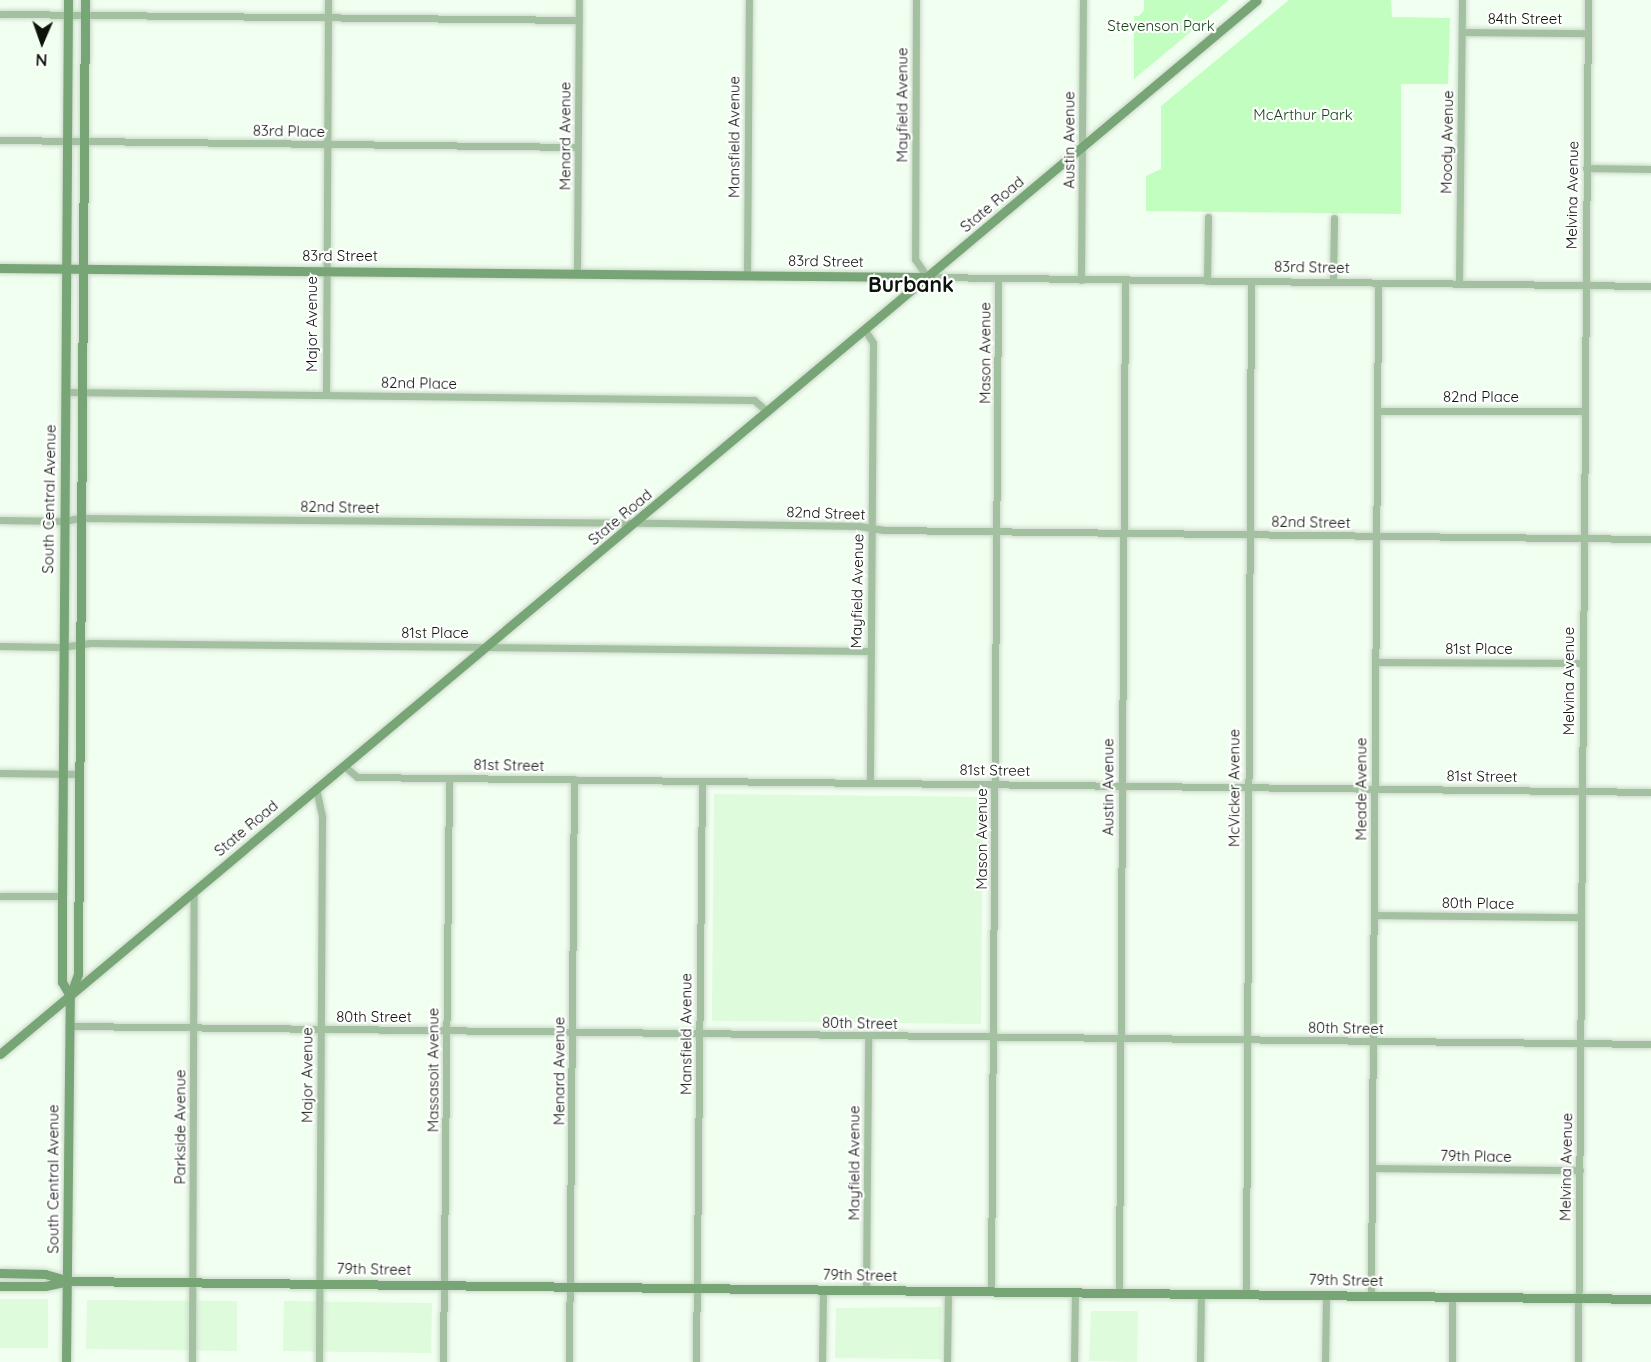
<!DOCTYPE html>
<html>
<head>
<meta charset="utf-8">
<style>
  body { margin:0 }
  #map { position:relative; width:1651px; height:1362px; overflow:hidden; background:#f1fff0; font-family:Quicksand,sans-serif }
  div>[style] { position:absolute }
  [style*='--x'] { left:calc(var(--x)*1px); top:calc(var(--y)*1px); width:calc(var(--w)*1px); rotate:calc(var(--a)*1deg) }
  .built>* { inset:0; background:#defbdc }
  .green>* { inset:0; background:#c2febf }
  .roads { filter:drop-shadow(0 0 2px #ccd9cb) drop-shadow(0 0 2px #ccd9cb) }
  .street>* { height:7px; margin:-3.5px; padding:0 3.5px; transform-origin:3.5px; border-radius:3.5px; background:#a3c1a1 }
  .secondary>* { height:9px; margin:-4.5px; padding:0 4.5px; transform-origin:4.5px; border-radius:4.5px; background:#78a576 }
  span { translate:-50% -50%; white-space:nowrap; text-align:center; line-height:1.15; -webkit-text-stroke:4.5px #fff; paint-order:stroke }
  .street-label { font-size:15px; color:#0c130b }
  .park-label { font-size:15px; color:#124313 }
  .district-label { font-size:21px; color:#0c130b; font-weight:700 }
  .north { position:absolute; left:12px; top:12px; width:60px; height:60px; -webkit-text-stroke:4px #fff; paint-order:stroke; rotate:182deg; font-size:16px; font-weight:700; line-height:24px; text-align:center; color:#0c130b }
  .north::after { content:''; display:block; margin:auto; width:21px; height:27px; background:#0c130b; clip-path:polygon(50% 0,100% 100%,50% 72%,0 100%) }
</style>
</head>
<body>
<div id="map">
  <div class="built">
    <div style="clip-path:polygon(714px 794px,983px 797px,981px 1024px,712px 1021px)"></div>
    <div style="clip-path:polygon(0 1299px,48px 1299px,48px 1348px,0 1348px)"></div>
    <div style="clip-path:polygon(87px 1300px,237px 1301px,237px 1351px,86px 1349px)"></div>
    <div style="clip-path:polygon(284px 1301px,432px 1303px,431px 1353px,283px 1351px)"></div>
    <div style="clip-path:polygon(941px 1307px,941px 1359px,835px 1358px,836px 1308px)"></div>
    <div style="clip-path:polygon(1091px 1311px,1138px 1311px,1137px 1362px,1089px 1361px)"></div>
  </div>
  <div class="green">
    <div style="clip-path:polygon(1144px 0,1229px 0,1134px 79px,1134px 16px,1139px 16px,1144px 10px)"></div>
    <div style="clip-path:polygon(1289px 0,1391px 0,1392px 17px,1450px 18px,1448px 84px,1401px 84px,1401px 214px,1146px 211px,1146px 176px,1161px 169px,1161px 106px)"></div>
  </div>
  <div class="roads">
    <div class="street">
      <div style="--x:916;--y:0;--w:259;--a:90.2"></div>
      <div style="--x:915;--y:259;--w:22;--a:56"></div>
      <div style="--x:927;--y:277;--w:724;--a:0.71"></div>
      <div style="--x:0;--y:14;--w:579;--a:0.59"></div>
      <div style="--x:1462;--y:32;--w:126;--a:0.5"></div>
      <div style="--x:0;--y:140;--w:578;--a:0.69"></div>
      <div style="--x:1586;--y:168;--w:65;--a:0.9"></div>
      <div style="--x:577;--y:273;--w:273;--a:-89.6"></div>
      <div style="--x:747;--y:275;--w:275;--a:-89.6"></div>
      <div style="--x:1081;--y:280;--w:280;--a:-89.6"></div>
      <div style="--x:1207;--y:281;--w:64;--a:-89.1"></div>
      <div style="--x:1333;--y:282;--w:64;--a:-89.1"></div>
      <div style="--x:1459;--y:284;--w:284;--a:-89.4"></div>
      <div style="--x:865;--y:330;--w:15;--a:58"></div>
      <div style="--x:873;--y:343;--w:439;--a:90.4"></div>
      <div style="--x:65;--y:392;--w:689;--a:0.67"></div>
      <div style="--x:754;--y:400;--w:18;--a:41"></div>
      <div style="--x:326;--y:395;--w:395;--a:-89.7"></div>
      <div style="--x:1377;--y:411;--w:208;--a:0"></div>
      <div style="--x:0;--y:520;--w:64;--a:0.9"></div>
      <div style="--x:64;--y:521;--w:16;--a:-11"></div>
      <div style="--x:80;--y:518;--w:584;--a:0.49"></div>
      <div style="--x:664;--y:523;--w:195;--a:0.9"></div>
      <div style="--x:859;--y:526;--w:24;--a:9"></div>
      <div style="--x:883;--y:530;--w:768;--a:0.67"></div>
      <div style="--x:0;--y:646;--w:62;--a:0.9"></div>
      <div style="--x:62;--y:647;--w:27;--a:-8"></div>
      <div style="--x:89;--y:643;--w:781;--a:0.59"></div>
      <div style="--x:1375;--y:662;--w:207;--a:0.3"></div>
      <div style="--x:344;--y:766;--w:17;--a:40"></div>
      <div style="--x:357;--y:777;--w:1294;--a:0.66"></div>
      <div style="--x:0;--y:773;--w:78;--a:0.7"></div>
      <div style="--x:316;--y:788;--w:30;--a:78"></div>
      <div style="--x:322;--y:817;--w:545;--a:90.32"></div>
      <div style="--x:0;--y:896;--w:62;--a:0"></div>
      <div style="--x:1374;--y:915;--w:207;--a:0.6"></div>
      <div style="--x:69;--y:1026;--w:1582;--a:0.65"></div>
      <div style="--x:1372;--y:1168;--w:208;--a:0.6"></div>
      <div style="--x:866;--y:1290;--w:253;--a:-89.5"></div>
      <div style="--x:991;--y:1291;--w:1012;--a:-89.6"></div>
      <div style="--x:1119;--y:1293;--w:1013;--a:-89.66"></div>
      <div style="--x:1246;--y:1294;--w:1012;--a:-89.72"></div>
      <div style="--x:1371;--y:1296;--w:1013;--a:-89.6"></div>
      <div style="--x:192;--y:1362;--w:470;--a:-89.8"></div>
      <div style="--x:443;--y:1362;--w:584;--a:-89.41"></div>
      <div style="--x:569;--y:1362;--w:583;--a:-89.51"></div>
      <div style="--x:696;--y:1362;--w:581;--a:-89.41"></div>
      <div style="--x:822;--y:1362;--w:72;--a:-89.2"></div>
      <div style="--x:947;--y:1362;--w:71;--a:-89.2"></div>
      <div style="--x:1074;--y:1362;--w:70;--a:-89.2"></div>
      <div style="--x:1200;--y:1362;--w:68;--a:-89.2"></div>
      <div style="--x:1325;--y:1362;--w:67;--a:-89.1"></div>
      <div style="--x:1452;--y:1362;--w:65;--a:-90"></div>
      <div style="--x:1578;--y:1362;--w:1362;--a:-89.58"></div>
    </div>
    <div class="secondary">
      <div style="--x:68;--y:0;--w:896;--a:90.38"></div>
      <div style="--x:62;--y:896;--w:86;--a:90"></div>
      <div style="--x:62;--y:982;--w:16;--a:60"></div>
      <div style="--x:0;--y:268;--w:927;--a:0.56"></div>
      <div style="--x:0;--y:1054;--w:1640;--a:-39.98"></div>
      <div style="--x:0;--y:1273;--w:45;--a:1.3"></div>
      <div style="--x:45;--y:1274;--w:22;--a:16"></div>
      <div style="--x:0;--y:1286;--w:45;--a:0"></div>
      <div style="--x:45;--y:1286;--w:24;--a:-12"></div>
      <div style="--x:68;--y:1281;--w:1583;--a:0.65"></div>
      <div style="--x:66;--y:1362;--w:366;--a:-89.4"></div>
      <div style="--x:70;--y:996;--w:23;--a:-70"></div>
      <div style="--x:78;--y:974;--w:974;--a:-89.59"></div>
    </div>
  </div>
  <div class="street-label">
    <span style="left:1525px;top:19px">84th Street</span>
    <span style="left:902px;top:105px;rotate:-90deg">Mayfield Avenue</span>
    <span style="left:289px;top:131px;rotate:1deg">83rd Place</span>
    <span style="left:565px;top:136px;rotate:-90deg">Menard Avenue</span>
    <span style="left:734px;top:137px;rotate:-90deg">Mansfield Avenue</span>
    <span style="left:1069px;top:140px;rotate:-90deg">Austin Avenue</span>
    <span style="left:1447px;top:142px;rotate:-89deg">Moody Avenue</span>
    <span style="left:1572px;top:195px;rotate:-89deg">Melvina Avenue</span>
    <span style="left:992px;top:204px;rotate:-40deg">State Road</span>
    <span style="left:340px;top:256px">83rd Street</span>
    <span style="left:826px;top:261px;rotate:1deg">83rd Street</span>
    <span style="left:1312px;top:267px;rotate:1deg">83rd Street</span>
    <span style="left:312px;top:324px;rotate:-90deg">Major Avenue</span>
    <span style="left:985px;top:353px;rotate:-90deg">Mason Avenue</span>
    <span style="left:419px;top:383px;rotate:1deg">82nd Place</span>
    <span style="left:1481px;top:397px">82nd Place</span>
    <span style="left:49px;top:499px;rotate:-89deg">South Central Avenue</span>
    <span style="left:340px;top:507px;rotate:1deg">82nd Street</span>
    <span style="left:826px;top:513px;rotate:2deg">82nd Street</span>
    <span style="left:620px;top:517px;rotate:-40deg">State Road</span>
    <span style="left:1311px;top:522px;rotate:1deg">82nd Street</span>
    <span style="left:857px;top:591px;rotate:-89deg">Mayfield Avenue</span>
    <span style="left:435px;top:633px">81st Place</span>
    <span style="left:1479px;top:649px">81st Place</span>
    <span style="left:1569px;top:681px;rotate:-90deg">Melvina Avenue</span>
    <span style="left:509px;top:765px;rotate:1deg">81st Street</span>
    <span style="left:995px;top:770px;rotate:1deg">81st Street</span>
    <span style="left:1482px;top:776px;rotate:1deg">81st Street</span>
    <span style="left:1108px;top:787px;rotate:-90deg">Austin Avenue</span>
    <span style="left:1234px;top:788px;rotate:-90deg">McVicker Avenue</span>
    <span style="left:1361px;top:789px;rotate:-90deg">Meade Avenue</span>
    <span style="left:246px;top:828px;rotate:-40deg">State Road</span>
    <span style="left:982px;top:839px;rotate:-90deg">Mason Avenue</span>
    <span style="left:1478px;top:903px;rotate:1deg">80th Place</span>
    <span style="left:374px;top:1017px">80th Street</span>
    <span style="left:860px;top:1023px;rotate:1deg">80th Street</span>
    <span style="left:1346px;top:1028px;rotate:1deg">80th Street</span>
    <span style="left:686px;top:1034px;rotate:-90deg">Mansfield Avenue</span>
    <span style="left:433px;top:1070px;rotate:-90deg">Massasoit Avenue</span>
    <span style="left:559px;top:1071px;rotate:-90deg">Menard Avenue</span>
    <span style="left:307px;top:1075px;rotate:-90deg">Major Avenue</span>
    <span style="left:180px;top:1127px;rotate:-90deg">Parkside Avenue</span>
    <span style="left:1476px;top:1156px;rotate:1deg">79th Place</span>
    <span style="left:854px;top:1163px;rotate:-90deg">Mayfield Avenue</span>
    <span style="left:1566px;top:1167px;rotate:-89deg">Melvina Avenue</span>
    <span style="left:53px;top:1179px;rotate:-90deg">South Central Avenue</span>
    <span style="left:374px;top:1269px;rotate:1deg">79th Street</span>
    <span style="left:860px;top:1275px;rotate:1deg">79th Street</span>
    <span style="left:1346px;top:1280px;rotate:1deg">79th Street</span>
  </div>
  <div class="park-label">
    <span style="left:1161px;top:26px">Stevenson Park</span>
    <span style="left:1303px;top:115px">McArthur Park</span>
  </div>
  <div class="district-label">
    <span style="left:911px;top:284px">Burbank</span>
  </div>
  <div class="north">N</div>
</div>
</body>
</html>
